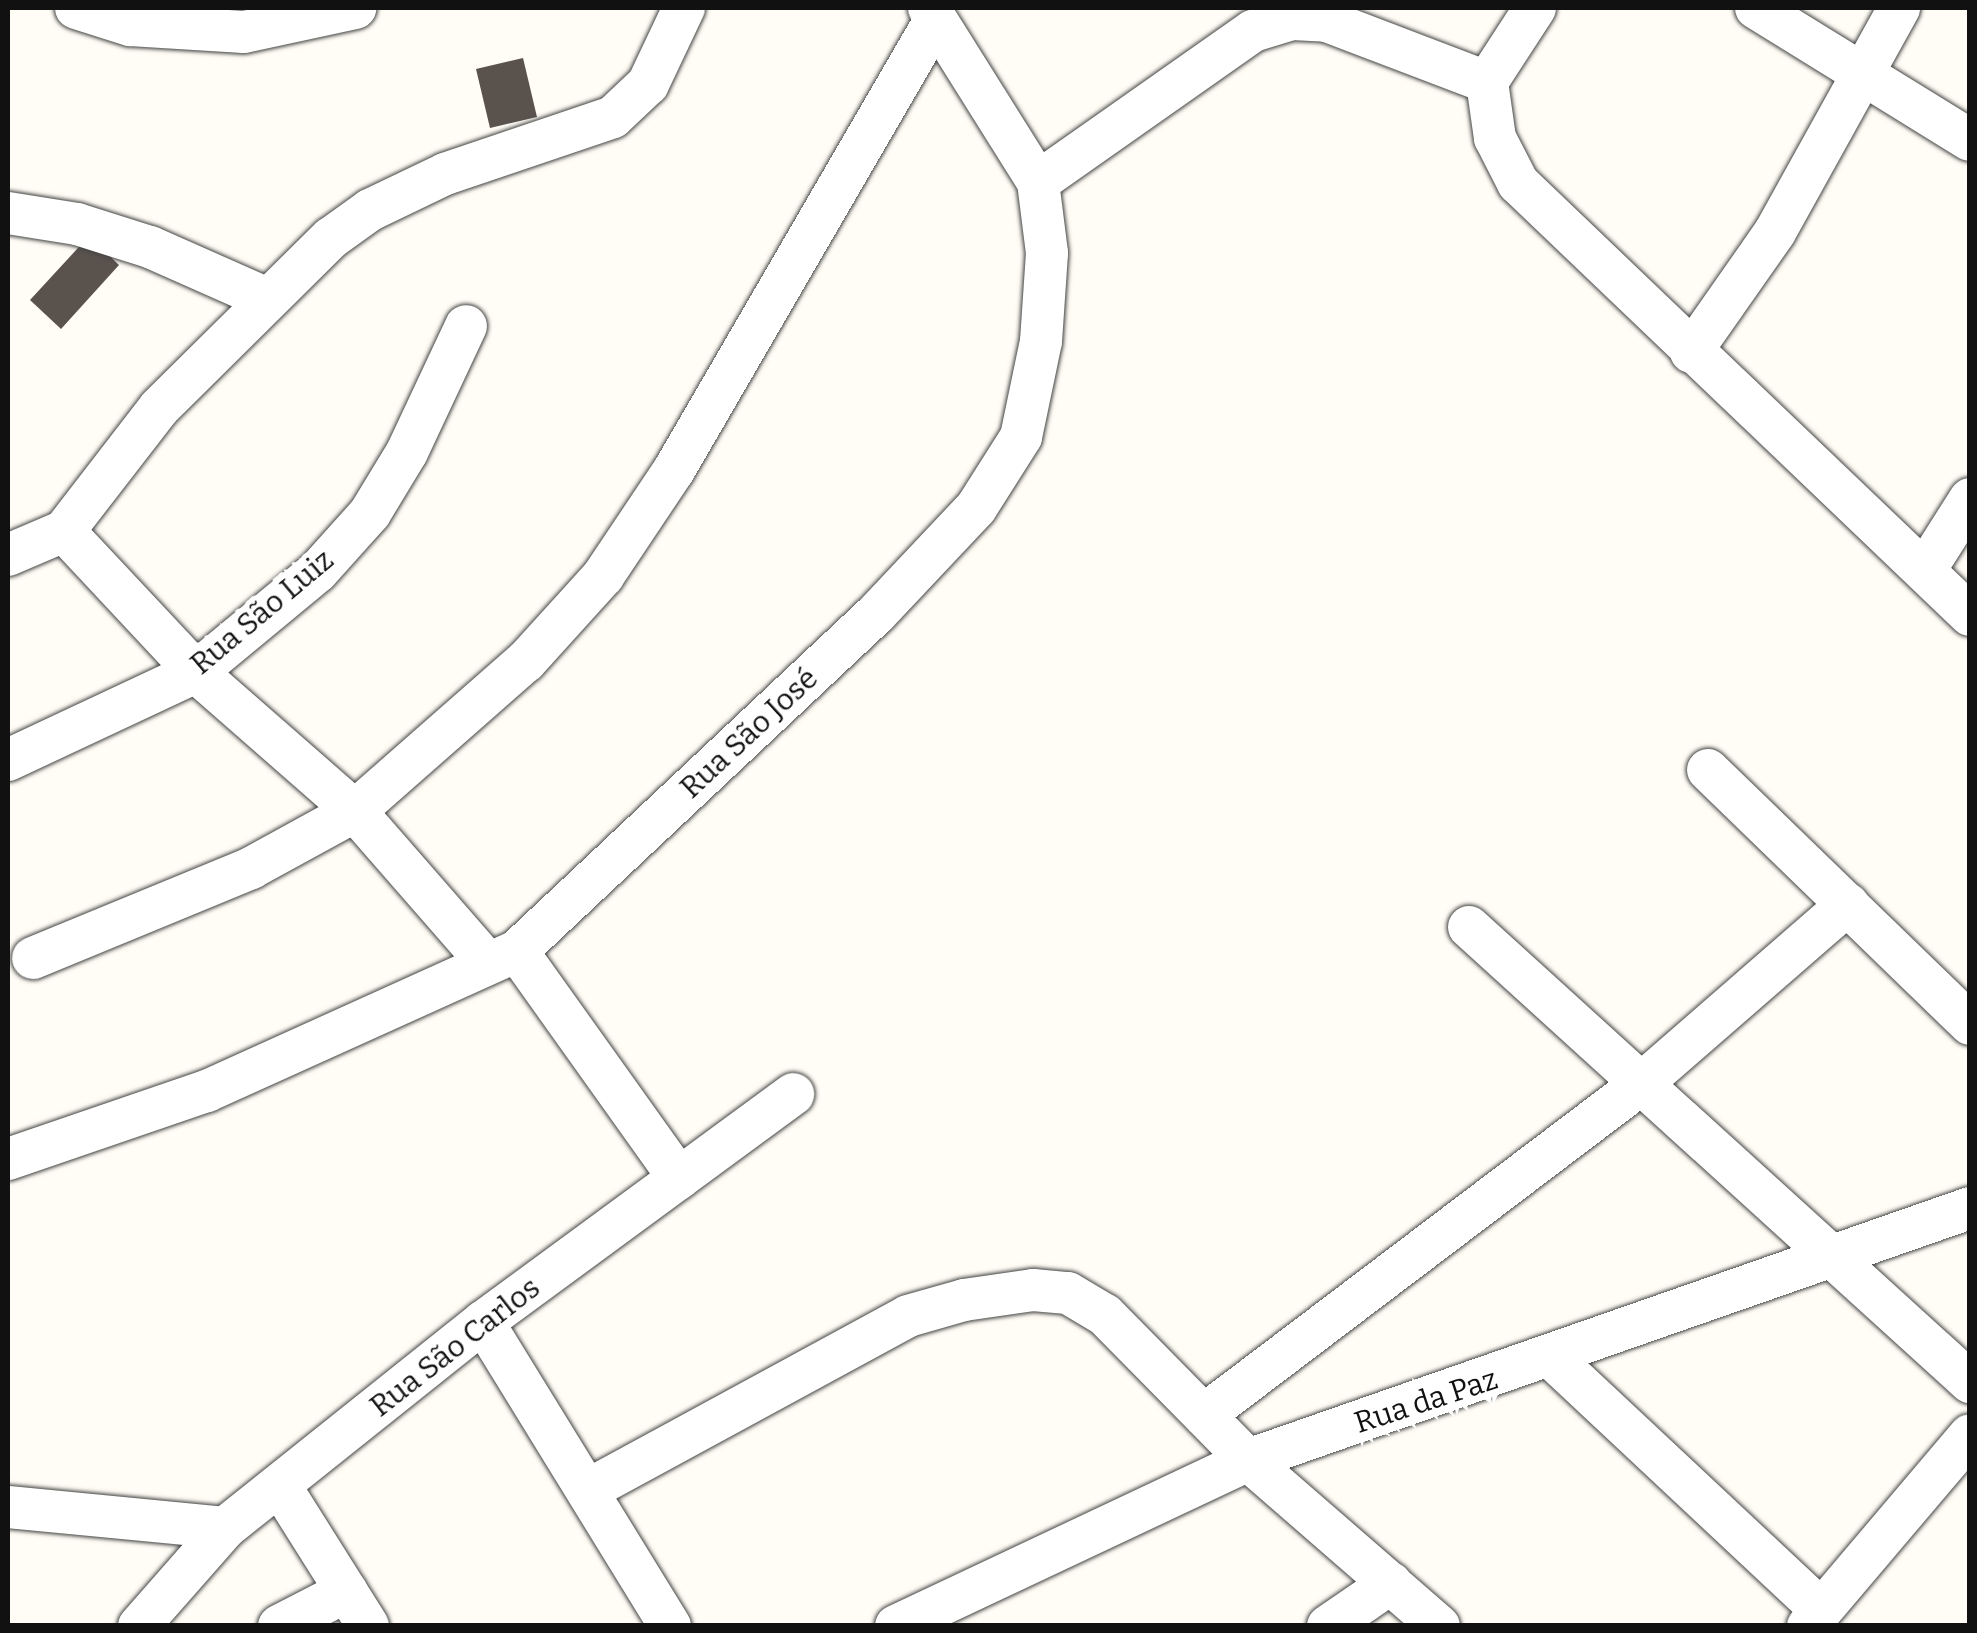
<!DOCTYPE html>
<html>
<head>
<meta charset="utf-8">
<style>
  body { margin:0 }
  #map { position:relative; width:1977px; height:1633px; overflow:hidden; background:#fffdf5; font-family:Bitter,serif }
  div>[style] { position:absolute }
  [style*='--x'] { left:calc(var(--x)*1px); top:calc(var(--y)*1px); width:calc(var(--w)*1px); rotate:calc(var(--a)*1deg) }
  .building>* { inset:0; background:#5a524d }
  .roads { filter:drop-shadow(0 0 2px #444) drop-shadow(0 0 2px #444) }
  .minor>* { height:42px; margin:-21px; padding:0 21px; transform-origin:21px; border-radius:21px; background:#fff }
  span { translate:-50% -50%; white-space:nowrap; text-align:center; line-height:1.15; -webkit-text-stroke:10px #fff; paint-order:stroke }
  .street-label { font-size:30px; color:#111 }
  .frame { position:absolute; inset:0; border:10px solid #111; pointer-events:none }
</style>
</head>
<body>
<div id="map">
  <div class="building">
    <div style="clip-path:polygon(523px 58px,537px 117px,490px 128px,476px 69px)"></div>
    <div style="clip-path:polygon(89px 236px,119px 265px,61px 329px,30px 300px)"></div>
  </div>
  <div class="roads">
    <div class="minor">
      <div style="--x:76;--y:8;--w:57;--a:17.5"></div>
      <div style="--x:130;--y:25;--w:114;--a:3.5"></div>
      <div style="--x:244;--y:32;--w:114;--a:-12.2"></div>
      <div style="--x:1535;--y:8;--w:88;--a:123"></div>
      <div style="--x:1487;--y:82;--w:57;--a:81.9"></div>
      <div style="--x:1495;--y:138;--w:51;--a:62.9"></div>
      <div style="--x:1518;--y:183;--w:625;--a:43.7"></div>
      <div style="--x:1756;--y:8;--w:251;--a:31.7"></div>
      <div style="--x:1038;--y:182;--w:263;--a:-35.1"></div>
      <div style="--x:1253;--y:31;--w:41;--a:-17.1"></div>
      <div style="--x:1292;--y:19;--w:35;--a:3"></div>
      <div style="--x:1327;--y:21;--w:171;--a:20.9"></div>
      <div style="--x:8;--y:213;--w:70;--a:9.1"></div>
      <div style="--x:77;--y:224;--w:77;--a:17.5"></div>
      <div style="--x:150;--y:247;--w:126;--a:23.9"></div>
      <div style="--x:1691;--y:352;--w:146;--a:-55"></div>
      <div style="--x:1775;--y:232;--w:256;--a:-61"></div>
      <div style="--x:64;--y:531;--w:193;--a:46.9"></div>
      <div style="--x:196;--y:672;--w:211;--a:41.2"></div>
      <div style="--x:355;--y:811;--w:198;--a:48.9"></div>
      <div style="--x:8;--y:555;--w:61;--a:-23.2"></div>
      <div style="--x:64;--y:531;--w:155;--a:-52.3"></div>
      <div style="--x:159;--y:408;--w:242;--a:-44.7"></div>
      <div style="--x:331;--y:238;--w:48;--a:-35.7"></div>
      <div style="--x:370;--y:210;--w:83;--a:-25.6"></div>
      <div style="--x:445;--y:174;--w:177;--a:-18.7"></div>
      <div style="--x:613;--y:117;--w:48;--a:-43.3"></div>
      <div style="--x:648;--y:84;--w:84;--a:-64.7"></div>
      <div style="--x:1925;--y:570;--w:84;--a:-57.6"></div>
      <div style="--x:8;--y:760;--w:208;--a:-25.1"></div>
      <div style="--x:196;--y:672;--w:158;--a:-39.6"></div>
      <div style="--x:318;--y:571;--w:78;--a:-48.1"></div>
      <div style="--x:370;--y:513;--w:71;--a:-58.8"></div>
      <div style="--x:407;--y:452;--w:139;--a:-64.9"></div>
      <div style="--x:1708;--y:770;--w:365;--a:44.1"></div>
      <div style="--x:1469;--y:927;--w:677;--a:42.25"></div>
      <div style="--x:517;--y:951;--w:279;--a:54.5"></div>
      <div style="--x:33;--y:958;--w:236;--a:-22.4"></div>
      <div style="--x:251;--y:868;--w:119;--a:-28.7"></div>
      <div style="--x:355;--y:811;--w:227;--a:-41.3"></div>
      <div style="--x:526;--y:661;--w:115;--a:-47.8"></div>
      <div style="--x:603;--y:576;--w:128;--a:-56.2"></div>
      <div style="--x:674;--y:470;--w:518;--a:-59.87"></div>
      <div style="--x:8;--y:1159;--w:210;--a:-18.9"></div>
      <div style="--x:207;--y:1091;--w:340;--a:-24.3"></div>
      <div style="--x:517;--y:951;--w:492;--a:-43.2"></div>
      <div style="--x:876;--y:614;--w:146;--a:-46.7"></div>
      <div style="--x:976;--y:508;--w:84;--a:-57.6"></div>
      <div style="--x:1021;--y:437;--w:98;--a:-78.2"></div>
      <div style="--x:1041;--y:341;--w:88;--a:-86.1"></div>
      <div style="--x:1047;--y:253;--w:72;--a:-97.2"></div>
      <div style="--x:1038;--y:182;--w:205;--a:-122.1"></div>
      <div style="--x:483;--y:1322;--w:357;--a:58.4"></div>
      <div style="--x:1553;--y:1359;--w:367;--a:43.1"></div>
      <div style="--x:1204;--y:1415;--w:548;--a:-37.14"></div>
      <div style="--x:1641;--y:1084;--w:274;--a:-41"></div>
      <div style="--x:280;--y:1486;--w:165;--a:57.8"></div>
      <div style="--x:588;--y:1490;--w:364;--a:-28.5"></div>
      <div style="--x:908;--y:1316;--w:58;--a:-15.9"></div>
      <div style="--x:964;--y:1300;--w:70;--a:-8.2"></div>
      <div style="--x:1033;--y:1290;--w:35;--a:5"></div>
      <div style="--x:1068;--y:1293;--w:43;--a:30.7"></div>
      <div style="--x:1105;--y:1315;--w:204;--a:45.4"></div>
      <div style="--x:1248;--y:1460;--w:253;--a:41"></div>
      <div style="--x:8;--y:1507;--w:218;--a:5.5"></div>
      <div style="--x:139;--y:1626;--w:130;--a:-48.7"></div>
      <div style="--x:225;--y:1528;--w:330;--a:-38.6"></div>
      <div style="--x:483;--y:1322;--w:385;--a:-36.3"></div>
      <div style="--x:279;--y:1626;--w:76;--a:-27.2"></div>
      <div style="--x:896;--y:1626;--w:389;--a:-25.2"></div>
      <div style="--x:1248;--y:1460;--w:765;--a:-19.24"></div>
      <div style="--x:1328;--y:1626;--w:76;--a:-34.3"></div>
      <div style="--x:1808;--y:1626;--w:250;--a:-49.7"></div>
    </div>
  </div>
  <div class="street-label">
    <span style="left:262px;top:612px;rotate:-40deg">Rua São Luiz</span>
    <span style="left:749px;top:733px;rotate:-43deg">Rua São José</span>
    <span style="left:455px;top:1347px;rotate:-38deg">Rua São Carlos</span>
    <span style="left:1426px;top:1401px;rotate:-18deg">Rua da Paz</span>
  </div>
  <div class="frame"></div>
</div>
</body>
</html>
